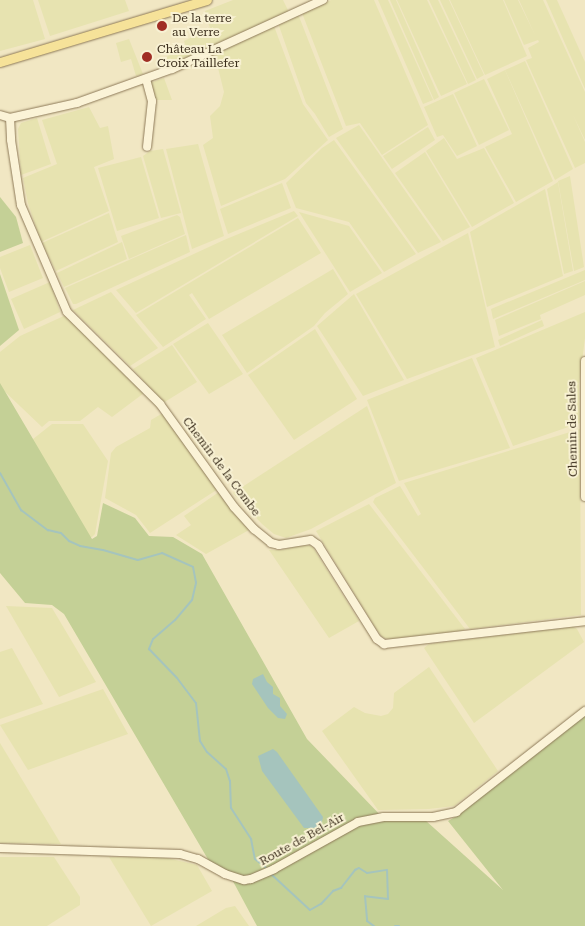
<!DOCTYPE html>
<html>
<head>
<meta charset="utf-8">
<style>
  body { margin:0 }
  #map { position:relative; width:585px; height:926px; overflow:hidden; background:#f1e7c3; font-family:"Roboto Serif",serif }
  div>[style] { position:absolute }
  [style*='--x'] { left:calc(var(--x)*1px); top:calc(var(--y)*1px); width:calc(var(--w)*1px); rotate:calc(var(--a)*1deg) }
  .farmland>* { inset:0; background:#e7e3b0 }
  .green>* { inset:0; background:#c4d096 }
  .water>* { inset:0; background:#a5c4bd }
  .stream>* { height:2px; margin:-1px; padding:0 1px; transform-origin:1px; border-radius:1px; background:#a5c4bd }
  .roads { filter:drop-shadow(0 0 1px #8d7958) drop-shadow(0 0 1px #8d7958) }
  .minor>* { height:8px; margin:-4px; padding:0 4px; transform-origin:4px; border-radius:4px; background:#fbf3d7 }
  .major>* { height:9px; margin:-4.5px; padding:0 4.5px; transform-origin:4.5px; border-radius:4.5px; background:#f6e299 }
  .dots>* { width:14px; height:14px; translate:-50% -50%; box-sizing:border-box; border:2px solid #f8f1d3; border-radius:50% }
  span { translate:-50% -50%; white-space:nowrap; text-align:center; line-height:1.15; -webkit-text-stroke:4px #f8f1d3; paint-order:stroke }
  .poi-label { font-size:12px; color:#3c2f1d }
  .left { translate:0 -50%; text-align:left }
  .street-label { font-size:12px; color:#3c2f1d }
</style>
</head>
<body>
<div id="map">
  <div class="farmland">
    <div style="clip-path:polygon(0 0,33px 0,45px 39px,0 51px)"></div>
    <div style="clip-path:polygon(38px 0,125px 0,129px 11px,50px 36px)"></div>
    <div style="clip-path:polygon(283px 0,289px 12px,171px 68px,166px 65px,164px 58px,186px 47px,184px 41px,210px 28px,205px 11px,233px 0)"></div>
    <div style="clip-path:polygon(331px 0,374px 0,428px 125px,382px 155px,360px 123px,346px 126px,302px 13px)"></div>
    <div style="clip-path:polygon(378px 0,388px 0,433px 100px,423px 104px)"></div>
    <div style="clip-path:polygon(390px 0,396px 0,439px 97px,434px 100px)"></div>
    <div style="clip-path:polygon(397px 0,427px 0,467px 84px,441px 96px)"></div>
    <div style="clip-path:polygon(429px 0,438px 0,476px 80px,468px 84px)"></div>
    <div style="clip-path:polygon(440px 0,449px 0,484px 75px,477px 79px)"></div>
    <div style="clip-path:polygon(450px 0,503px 0,527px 56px,485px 75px)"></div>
    <div style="clip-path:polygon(504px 0,518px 0,535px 35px,519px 0,543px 0,585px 92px,585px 140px,573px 115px,585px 142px,585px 163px,575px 168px,526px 60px,532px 58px,528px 48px,539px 42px,538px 40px,524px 45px)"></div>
    <div style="clip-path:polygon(546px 0,557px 0,585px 62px,585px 89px)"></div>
    <div style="clip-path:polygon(298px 14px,343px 129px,329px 137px,315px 114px,306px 103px,278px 23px)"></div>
    <div style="clip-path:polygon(274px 26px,303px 104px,328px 140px,285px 179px,221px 206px,203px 145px,213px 138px,210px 116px,220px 106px,224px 92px,215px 56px,216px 53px)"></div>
    <div style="clip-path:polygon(129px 39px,143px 74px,136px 76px,131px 59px,121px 62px,116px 43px)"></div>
    <div style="clip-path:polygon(525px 61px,573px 169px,555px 180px,505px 70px)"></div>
    <div style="clip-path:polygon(505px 70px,553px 181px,516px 202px,485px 147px,512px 134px,487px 79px)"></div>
    <div style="clip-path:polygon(164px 78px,172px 100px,155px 100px,150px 83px)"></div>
    <div style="clip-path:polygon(484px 79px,509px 130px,479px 145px,454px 93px)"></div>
    <div style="clip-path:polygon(453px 94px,477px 146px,457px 156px,443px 135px,437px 137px,424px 107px)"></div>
    <div style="clip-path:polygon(89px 107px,100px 128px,108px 126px,114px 159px,94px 167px,109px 211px,41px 242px,28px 203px,23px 178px,57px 164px,42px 120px)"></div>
    <div style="clip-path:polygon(37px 118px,51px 164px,21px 175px,18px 129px,21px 123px)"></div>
    <div style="clip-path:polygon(359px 125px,441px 242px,418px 253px,336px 138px)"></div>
    <div style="clip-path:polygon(428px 127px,435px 140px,392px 169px,383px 156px)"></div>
    <div style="clip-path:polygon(444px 138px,457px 159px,484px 148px,514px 203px,472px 227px,426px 151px)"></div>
    <div style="clip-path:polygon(334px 140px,416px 254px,384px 272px,349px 222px,296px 208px,286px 183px,322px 148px)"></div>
    <div style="clip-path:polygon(198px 144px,224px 236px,192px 249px,166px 149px)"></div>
    <div style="clip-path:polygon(163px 149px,181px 213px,161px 218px,143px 156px,150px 151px)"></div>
    <div style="clip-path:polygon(425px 152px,470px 227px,443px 241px,395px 173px)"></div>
    <div style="clip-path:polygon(141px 157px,159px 218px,117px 231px,98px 168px)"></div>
    <div style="clip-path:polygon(570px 176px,584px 267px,574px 271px,558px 181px)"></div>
    <div style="clip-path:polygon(558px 182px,573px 271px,564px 274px,547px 189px)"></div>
    <div style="clip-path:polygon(282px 183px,291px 208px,228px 234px,220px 209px)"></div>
    <div style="clip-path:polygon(545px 189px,563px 276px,487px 307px,470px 232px)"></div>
    <div style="clip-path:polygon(294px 211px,298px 216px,136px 313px,116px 290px,224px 240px)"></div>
    <div style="clip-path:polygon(299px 212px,349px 226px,382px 273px,350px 292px)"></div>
    <div style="clip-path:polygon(109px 213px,118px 242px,56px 271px,42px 243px)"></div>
    <div style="clip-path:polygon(177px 215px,180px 217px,185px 234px,129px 259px,121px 236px)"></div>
    <div style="clip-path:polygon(298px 218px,321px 253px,209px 319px,192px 293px,189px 295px,206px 319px,163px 347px,136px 315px)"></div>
    <div style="clip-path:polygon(468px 233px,495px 347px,407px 379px,356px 294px)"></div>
    <div style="clip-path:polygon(186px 235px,190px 252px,76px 304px,73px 304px,65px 288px)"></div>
    <div style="clip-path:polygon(122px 242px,127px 259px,64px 287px,57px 273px)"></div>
    <div style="clip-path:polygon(30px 245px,43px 278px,9px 292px,0 268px,0 257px)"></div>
    <div style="clip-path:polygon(333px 269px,348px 294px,325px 313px,314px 326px,247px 373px,222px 335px)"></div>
    <div style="clip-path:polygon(585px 270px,585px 280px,493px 319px,491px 309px)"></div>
    <div style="clip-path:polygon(585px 281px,585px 295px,540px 315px,541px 319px,499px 336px,495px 320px)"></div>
    <div style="clip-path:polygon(50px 282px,60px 312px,24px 329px,11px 299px)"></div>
    <div style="clip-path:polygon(111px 292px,158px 348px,130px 366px,73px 310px)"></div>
    <div style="clip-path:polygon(354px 294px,404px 380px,363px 396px,317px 326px)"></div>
    <div style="clip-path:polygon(585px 312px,585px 338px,579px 385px,580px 423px,513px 446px,476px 358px)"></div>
    <div style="clip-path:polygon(66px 315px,144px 393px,112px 417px,98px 407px,80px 421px,49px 421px,42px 427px,0 387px,0 352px,20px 336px)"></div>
    <div style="clip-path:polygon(542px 320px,544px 326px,500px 346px,498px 340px)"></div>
    <div style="clip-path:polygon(208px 323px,243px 374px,209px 394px,173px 344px)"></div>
    <div style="clip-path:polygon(315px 329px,357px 399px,294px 440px,248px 375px)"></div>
    <div style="clip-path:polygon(172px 345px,197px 382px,163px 403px,133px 369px)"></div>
    <div style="clip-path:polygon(472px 358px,510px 448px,399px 481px,367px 400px)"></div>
    <div style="clip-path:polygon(367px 406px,396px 483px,311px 529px,286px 538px,274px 534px,262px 524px,233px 493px)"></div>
    <div style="clip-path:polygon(163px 413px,218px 489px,150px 533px,136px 515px,105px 498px,111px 453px,116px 447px,150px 428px,151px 420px)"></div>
    <div style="clip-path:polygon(52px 424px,83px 424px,108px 461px,95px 534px,92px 537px,87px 538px,4px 462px)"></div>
    <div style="clip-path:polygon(580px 429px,581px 615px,470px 629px,373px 502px,375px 498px,400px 486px,418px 516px,421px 514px,404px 483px)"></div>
    <div style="clip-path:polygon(219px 492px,249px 530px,206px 554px,176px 535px,191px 525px,184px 516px)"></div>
    <div style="clip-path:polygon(369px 504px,465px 629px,460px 632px,390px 640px,382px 637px,376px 629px,316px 531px)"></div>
    <div style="clip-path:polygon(301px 545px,312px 546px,359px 621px,329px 638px,269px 550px,282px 550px)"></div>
    <div style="clip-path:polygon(6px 606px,52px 608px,96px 682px,59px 697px)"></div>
    <div style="clip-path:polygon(572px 626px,577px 629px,584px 642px,474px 723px,424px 648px,429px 644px)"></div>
    <div style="clip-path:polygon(12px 648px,43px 704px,0 719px,0 652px)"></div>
    <div style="clip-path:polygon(429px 667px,498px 771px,454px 806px,429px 809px,378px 810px,322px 731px,354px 707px,365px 713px,381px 716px,388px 714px,393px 708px,394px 693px)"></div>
    <div style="clip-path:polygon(103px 689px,128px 734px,28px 770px,0 725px)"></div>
    <div style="clip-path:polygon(0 743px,61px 844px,0 843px)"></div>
    <div style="clip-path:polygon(0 857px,54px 857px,80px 897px,80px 905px,47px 926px,0 926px)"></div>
    <div style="clip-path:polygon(109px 857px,163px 857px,197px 865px,212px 891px,151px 926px)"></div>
    <div style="clip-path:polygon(235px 906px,249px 926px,196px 926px,226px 908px)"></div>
  </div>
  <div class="green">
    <div style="clip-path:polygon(0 197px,16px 217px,23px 243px,0 252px)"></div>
    <div style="clip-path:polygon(0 274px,19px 330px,0 346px)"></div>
    <div style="clip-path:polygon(0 383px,92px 539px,97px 536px,103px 503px,135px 518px,149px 536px,173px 537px,202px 554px,307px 739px,385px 820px,425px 820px,503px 890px,448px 821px,457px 816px,585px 715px,585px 926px,257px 926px,228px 872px,209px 861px,64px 614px,52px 605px,25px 603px,0 573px)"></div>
  </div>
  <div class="water">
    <div style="clip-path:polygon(263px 674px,267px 682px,273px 687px,273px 694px,280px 698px,280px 706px,287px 714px,285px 719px,278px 718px,268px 708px,252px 684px,253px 679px)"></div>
    <div style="clip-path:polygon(273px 749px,277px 752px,323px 817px,322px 822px,316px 828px,304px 828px,262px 771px,258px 756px)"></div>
  </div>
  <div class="stream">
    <div style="--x:0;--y:473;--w:43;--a:60.4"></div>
    <div style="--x:21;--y:510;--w:34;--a:37"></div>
    <div style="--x:48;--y:530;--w:13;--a:13"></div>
    <div style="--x:61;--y:533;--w:11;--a:45"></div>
    <div style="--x:69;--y:541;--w:12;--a:24"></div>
    <div style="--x:80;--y:546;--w:23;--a:10"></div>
    <div style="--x:103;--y:550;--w:36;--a:16"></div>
    <div style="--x:138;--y:560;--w:25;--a:-16"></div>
    <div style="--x:162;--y:553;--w:34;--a:24"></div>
    <div style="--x:193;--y:567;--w:16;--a:79"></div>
    <div style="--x:196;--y:583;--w:17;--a:103"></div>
    <div style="--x:192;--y:600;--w:26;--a:130"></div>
    <div style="--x:175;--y:620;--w:29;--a:139"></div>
    <div style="--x:153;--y:639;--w:11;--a:112"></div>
    <div style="--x:149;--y:649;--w:40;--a:46"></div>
    <div style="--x:177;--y:678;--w:31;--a:53"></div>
    <div style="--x:196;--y:703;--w:38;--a:84"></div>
    <div style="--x:200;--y:741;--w:13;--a:58"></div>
    <div style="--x:207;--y:752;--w:25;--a:42"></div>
    <div style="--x:226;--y:769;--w:13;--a:72"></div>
    <div style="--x:230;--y:781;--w:27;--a:88"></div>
    <div style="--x:231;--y:808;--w:37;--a:57"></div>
    <div style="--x:251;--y:839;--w:20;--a:79"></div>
    <div style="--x:255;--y:859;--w:14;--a:39"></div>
    <div style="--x:271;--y:874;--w:53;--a:42.7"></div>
    <div style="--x:310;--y:910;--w:13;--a:-29"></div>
    <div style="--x:321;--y:904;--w:18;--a:-47"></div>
    <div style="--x:333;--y:891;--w:9;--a:-21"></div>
    <div style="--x:341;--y:888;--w:23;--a:-52"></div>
    <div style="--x:355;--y:870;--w:4;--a:-27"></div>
    <div style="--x:359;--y:868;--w:9;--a:32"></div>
    <div style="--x:367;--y:873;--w:20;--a:-9"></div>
    <div style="--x:387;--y:870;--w:29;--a:88"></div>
    <div style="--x:388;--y:899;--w:23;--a:-173"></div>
    <div style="--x:365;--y:896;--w:25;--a:85"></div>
    <div style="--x:367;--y:921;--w:9;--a:36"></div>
    <div style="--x:395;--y:926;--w:4;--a:0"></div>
  </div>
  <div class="roads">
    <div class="minor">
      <div style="--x:146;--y:79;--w:23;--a:75"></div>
      <div style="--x:152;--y:101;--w:46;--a:96.2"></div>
      <div style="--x:0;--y:115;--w:10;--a:17"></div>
      <div style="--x:10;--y:118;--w:22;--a:87"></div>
      <div style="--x:11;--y:140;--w:66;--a:81.3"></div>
      <div style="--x:21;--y:205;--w:116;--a:66.7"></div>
      <div style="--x:67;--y:312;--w:131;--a:44.7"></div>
      <div style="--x:160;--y:404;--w:127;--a:54.3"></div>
      <div style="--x:234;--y:507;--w:30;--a:48"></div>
      <div style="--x:254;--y:529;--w:22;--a:39"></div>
      <div style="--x:271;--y:543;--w:8;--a:14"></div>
      <div style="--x:279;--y:545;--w:32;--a:-9"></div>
      <div style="--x:311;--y:540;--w:9;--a:36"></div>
      <div style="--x:318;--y:545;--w:111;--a:57.9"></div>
      <div style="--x:377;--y:639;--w:9;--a:36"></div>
      <div style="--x:384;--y:644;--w:202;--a:-6.5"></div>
      <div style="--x:10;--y:118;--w:69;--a:-12.6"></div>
      <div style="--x:77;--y:103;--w:101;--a:-19.7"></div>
      <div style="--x:172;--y:69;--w:166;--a:-24.6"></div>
      <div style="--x:585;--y:361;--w:136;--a:90"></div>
      <div style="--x:0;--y:848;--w:180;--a:1.9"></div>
      <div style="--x:180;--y:854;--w:19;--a:16"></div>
      <div style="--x:198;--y:859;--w:31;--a:29"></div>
      <div style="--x:225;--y:874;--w:20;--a:18"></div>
      <div style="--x:244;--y:880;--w:7;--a:-8"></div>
      <div style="--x:251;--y:879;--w:25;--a:-23"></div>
      <div style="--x:274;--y:869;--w:96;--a:-29.2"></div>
      <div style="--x:358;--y:822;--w:26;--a:-11"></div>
      <div style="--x:384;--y:817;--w:49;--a:0"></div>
      <div style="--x:433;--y:817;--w:24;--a:-12"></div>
      <div style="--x:456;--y:812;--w:164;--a:-38.1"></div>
    </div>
    <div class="major">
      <div style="--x:0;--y:62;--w:216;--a:-16.7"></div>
    </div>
  </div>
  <div class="dots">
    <div style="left:162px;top:26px;background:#a02e24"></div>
    <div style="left:147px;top:57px;background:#a02e24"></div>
  </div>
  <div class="poi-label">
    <span class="left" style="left:172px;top:26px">De la terre<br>au Verre</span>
    <span class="left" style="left:157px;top:57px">Château La<br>Croix Taillefer</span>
  </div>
  <div class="street-label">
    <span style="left:573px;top:429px;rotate:-91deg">Chemin de Sales</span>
    <span style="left:221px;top:467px;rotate:53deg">Chemin de la Combe</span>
    <span style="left:302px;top:840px;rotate:-29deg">Route de Bel-Air</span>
  </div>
</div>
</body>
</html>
